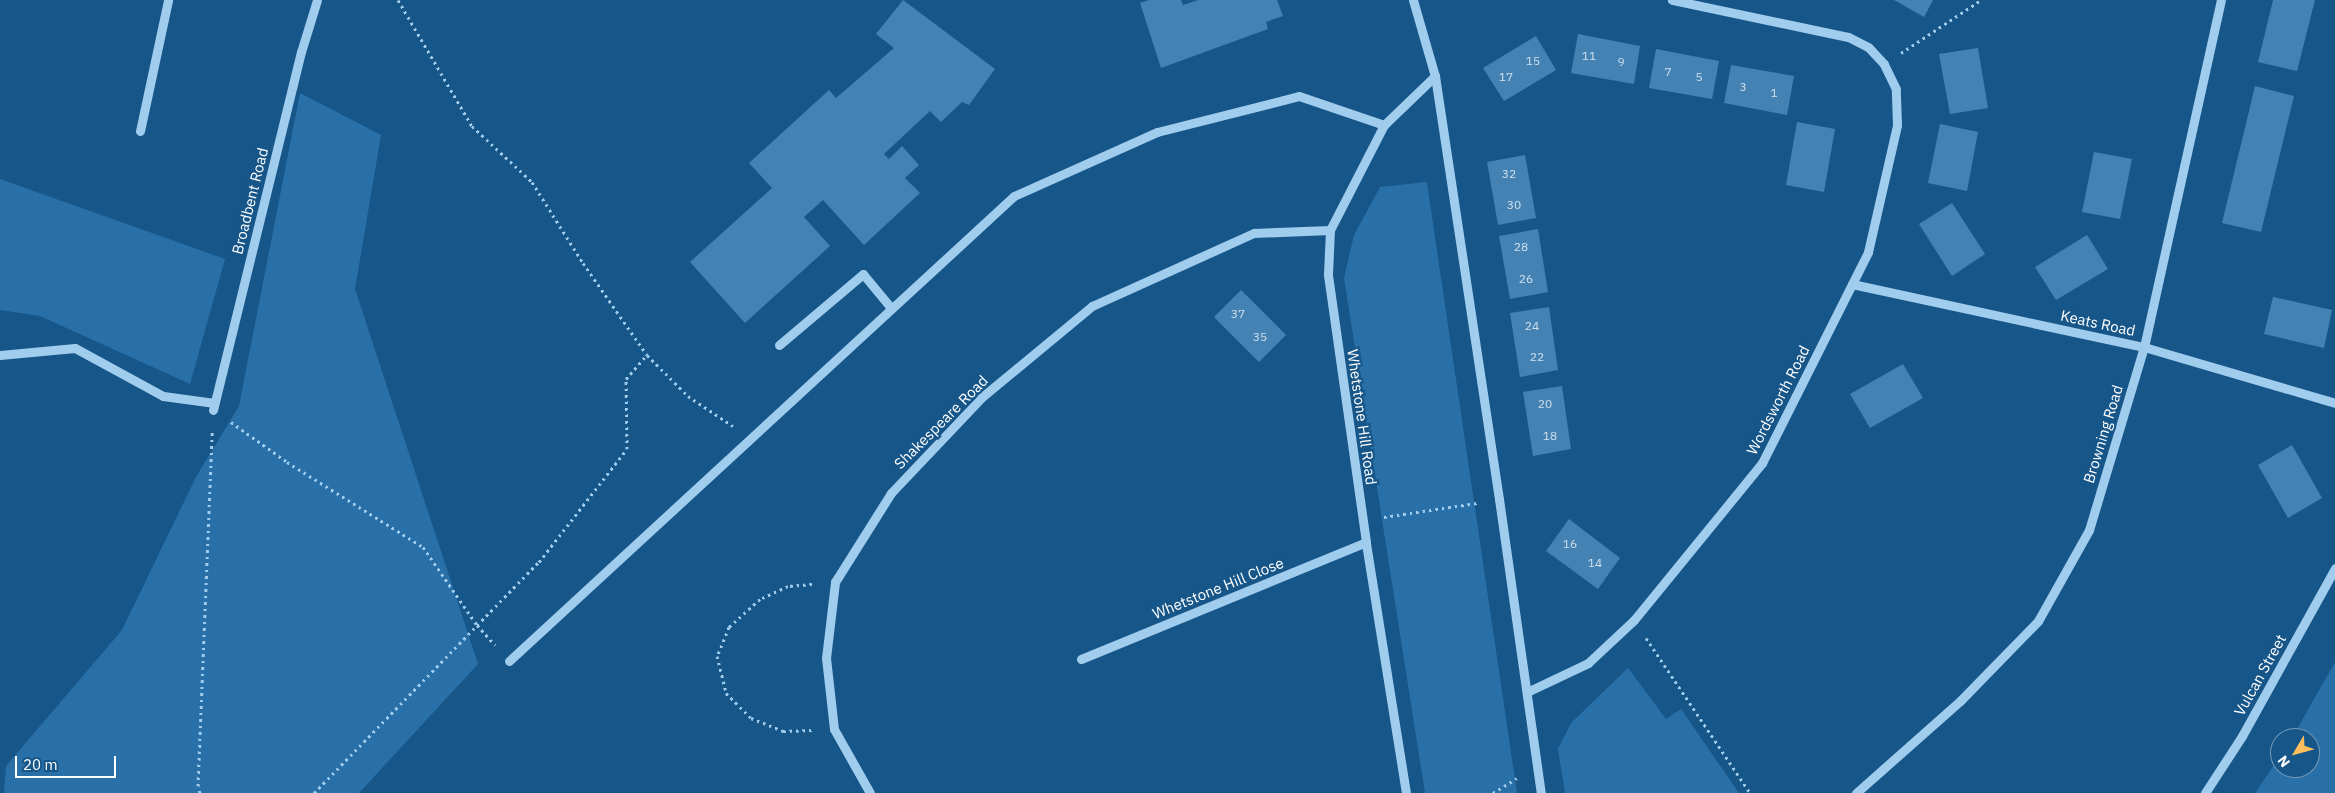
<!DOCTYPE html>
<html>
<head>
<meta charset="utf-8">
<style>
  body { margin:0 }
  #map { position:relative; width:2335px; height:793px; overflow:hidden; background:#175689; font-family:"IBM Plex Sans",sans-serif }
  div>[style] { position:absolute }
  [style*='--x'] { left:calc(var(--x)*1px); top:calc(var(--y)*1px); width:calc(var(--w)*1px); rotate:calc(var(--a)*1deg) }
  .green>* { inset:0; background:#2a70a8 }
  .building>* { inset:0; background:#4482b4 }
  .path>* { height:3px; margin-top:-1.5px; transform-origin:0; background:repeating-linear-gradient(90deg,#a0ccee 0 2.5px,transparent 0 6.5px) }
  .minor>* { height:9px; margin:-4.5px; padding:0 4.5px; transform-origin:4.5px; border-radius:4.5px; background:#a0ccee }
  span { translate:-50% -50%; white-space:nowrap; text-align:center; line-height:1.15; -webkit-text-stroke:4.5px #175689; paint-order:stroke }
  .number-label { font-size:12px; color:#d0e0ec }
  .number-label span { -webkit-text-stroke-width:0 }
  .street-label { font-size:15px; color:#fff }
  .north { position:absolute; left:2270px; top:728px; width:50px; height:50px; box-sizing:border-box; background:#175689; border:1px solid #749ab8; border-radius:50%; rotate:233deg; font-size:14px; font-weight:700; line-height:20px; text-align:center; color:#fff }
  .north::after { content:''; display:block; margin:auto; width:18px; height:22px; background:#ffbe5c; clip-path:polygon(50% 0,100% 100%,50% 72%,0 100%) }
  .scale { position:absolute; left:15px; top:756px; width:101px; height:22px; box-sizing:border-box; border:2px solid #fff; border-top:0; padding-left:6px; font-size:15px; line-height:18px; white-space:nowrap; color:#fff; -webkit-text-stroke:4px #175689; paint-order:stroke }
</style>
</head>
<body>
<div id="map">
  <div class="green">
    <div style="clip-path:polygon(300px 93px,381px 135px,355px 289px,478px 664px,359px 793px,4px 793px,6px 766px,122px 630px,196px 477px,239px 406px)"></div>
    <div style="clip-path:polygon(0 179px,225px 259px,190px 384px,40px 316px,0 310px)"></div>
    <div style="clip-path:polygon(1427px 182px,1427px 183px,1517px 793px,1425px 793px,1344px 278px,1354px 235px,1380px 187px)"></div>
    <div style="clip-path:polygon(2335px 662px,2335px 793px,2255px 793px,2280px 756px,2280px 768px,2310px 768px,2310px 738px,2292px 738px)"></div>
    <div style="clip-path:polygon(1628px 668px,1666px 719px,1681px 709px,1739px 793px,1565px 793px,1558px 749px,1571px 723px)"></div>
  </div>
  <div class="building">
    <div style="clip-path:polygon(903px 0,995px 69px,969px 105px,962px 102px,941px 122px,930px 111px,884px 154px,889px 159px,902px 146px,919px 165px,905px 178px,920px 193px,864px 245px,823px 200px,804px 217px,830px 246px,745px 323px,690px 262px,772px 188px,749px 163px,829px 90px,836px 98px,894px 48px,876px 34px)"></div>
    <div style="clip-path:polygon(1149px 0,1181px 0,1183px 5px,1198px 0,1277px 0,1283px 16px,1266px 22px,1268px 29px,1161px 68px,1140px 3px)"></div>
    <div style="clip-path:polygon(1894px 0,1933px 0,1924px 17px)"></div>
    <div style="clip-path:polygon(2273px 0,2315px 0,2297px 71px,2258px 62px)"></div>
    <div style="clip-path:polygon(1578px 34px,1640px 46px,1634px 84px,1571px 73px)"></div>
    <div style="clip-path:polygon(1536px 36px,1556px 70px,1504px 101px,1483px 68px)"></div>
    <div style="clip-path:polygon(1978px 48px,1988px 108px,1950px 114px,1939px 54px)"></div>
    <div style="clip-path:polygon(1656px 49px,1719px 61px,1712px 99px,1649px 88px)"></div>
    <div style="clip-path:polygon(1731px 65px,1794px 76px,1787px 115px,1724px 103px)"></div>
    <div style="clip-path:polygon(2255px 86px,2294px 96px,2261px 232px,2222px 223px)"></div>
    <div style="clip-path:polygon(1797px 122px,1835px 129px,1824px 192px,1786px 185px)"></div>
    <div style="clip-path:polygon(1940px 124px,1978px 132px,1967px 191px,1928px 183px)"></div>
    <div style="clip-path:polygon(2094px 152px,2132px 159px,2120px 219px,2082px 212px)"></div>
    <div style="clip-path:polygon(1525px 155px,1536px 218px,1498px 225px,1487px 162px)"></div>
    <div style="clip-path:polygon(1952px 203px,1985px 254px,1952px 276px,1919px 224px)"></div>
    <div style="clip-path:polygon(1538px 229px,1548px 292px,1510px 299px,1499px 236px)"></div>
    <div style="clip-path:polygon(2087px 235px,2108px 269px,2056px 300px,2035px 267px)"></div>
    <div style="clip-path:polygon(1241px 290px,1286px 335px,1259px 362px,1214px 317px)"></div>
    <div style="clip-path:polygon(2273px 297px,2332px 310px,2324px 348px,2264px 334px)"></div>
    <div style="clip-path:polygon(1549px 307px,1558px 370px,1520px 377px,1510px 313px)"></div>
    <div style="clip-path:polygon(1903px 364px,1923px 398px,1870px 428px,1850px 394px)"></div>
    <div style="clip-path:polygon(1562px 386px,1571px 449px,1533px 456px,1523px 392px)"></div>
    <div style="clip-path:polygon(2292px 445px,2322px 498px,2288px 518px,2258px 465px)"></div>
    <div style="clip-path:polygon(1569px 519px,1620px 558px,1598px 589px,1546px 551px)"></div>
  </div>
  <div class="path">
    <div style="--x:398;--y:0;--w:146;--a:59.6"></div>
    <div style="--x:472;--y:126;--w:82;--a:43"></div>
    <div style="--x:532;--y:182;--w:96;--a:57.8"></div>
    <div style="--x:583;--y:263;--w:112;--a:55.2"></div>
    <div style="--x:647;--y:355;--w:58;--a:45"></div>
    <div style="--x:688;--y:396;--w:54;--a:33.7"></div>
    <div style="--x:1901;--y:53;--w:96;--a:-33.5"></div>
    <div style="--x:231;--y:422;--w:69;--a:35.5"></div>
    <div style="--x:287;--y:462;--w:160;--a:32"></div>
    <div style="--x:423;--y:547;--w:95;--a:55.3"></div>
    <div style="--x:477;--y:625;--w:27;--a:48"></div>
    <div style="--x:1384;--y:517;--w:94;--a:-8.6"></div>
    <div style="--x:812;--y:584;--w:24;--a:175"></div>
    <div style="--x:788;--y:586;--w:31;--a:155"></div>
    <div style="--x:760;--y:599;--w:42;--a:137.9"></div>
    <div style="--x:729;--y:627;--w:31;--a:112"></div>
    <div style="--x:717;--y:656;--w:38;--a:76"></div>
    <div style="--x:726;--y:693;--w:35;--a:45"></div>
    <div style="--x:751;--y:718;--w:35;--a:22"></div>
    <div style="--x:783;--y:731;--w:30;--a:-2"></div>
    <div style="--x:1646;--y:638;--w:187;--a:56.1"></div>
    <div style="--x:200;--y:793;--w:7;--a:-106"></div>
    <div style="--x:198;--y:786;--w:354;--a:-87.7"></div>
    <div style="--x:314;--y:793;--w:322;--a:-45.8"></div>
    <div style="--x:539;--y:562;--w:143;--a:-52.1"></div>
    <div style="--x:627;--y:449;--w:70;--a:-90.8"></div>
    <div style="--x:626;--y:379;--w:32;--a:-49"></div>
    <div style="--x:1493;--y:793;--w:28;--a:-32"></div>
  </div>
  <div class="minor">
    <div style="--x:1413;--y:0;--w:79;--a:73.9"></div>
    <div style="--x:1435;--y:76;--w:428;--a:81.4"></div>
    <div style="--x:1499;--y:499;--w:297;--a:81.9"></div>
    <div style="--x:140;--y:131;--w:134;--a:-77.9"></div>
    <div style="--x:1852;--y:284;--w:299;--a:12.2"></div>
    <div style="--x:2144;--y:347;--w:199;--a:16.3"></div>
    <div style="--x:779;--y:345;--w:110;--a:-40.2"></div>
    <div style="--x:863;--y:274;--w:44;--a:50.5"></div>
    <div style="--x:0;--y:355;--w:75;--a:-5.3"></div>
    <div style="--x:75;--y:348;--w:100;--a:28.6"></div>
    <div style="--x:163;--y:396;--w:52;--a:7.7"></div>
    <div style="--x:213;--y:410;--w:369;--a:-76.2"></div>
    <div style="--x:301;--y:52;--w:54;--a:-72.9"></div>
    <div style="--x:1081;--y:659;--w:308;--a:-22.3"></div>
    <div style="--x:509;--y:661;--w:686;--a:-42.64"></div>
    <div style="--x:1014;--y:196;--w:157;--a:-24.1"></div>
    <div style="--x:1157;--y:132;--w:146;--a:-14.2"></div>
    <div style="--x:1299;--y:96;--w:90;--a:18.8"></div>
    <div style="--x:1527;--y:692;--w:68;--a:-25.4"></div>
    <div style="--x:1588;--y:663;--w:63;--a:-43.1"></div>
    <div style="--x:1634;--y:620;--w:203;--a:-50.8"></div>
    <div style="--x:1762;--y:463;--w:236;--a:-63.3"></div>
    <div style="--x:1868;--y:252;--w:130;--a:-77.1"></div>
    <div style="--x:1897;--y:125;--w:36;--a:-92"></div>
    <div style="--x:1896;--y:89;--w:28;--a:-116"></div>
    <div style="--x:1884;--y:64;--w:23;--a:-133"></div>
    <div style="--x:1868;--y:47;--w:22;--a:-153"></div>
    <div style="--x:1848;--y:37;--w:180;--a:-168.1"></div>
    <div style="--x:870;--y:793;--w:73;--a:-119.4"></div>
    <div style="--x:834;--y:729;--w:71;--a:-96.4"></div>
    <div style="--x:826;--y:658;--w:77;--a:-83.2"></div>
    <div style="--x:835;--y:582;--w:105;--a:-57.8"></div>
    <div style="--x:891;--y:493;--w:132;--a:-46.5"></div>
    <div style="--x:982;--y:397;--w:143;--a:-39.6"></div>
    <div style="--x:1092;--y:306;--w:178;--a:-24.3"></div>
    <div style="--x:1254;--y:233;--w:76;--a:-2.3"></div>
    <div style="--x:1406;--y:793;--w:254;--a:-99.1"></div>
    <div style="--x:1366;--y:542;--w:271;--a:-98.1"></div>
    <div style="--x:1328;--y:274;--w:44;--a:-87.4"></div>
    <div style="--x:1330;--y:230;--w:118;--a:-62.8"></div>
    <div style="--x:1384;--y:125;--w:71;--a:-43.9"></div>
    <div style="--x:1856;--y:793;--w:139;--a:-41.5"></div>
    <div style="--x:1960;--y:701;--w:112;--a:-45.7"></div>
    <div style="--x:2038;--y:621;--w:104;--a:-60.7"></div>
    <div style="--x:2089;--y:530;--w:191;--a:-73.3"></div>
    <div style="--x:2144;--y:347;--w:355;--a:-77.5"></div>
    <div style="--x:2205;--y:793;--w:68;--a:-57"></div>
    <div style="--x:2242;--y:736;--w:192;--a:-61"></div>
  </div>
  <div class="number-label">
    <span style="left:1589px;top:56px">11</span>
    <span style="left:1533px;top:61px">15</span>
    <span style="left:1621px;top:62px">9</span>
    <span style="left:1668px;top:72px">7</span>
    <span style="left:1506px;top:77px">17</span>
    <span style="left:1699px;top:77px">5</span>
    <span style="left:1743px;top:87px">3</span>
    <span style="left:1774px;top:93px">1</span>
    <span style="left:1509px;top:174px">32</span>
    <span style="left:1514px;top:205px">30</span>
    <span style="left:1521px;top:247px">28</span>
    <span style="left:1526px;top:279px">26</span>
    <span style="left:1238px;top:314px">37</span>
    <span style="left:1532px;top:326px">24</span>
    <span style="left:1260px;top:337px">35</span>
    <span style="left:1537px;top:357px">22</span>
    <span style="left:1545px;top:404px">20</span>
    <span style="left:1550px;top:436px">18</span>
    <span style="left:1570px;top:544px">16</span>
    <span style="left:1595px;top:563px">14</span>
  </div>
  <div class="street-label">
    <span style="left:250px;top:201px;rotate:-76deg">Broadbent Road</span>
    <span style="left:2098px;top:323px;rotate:12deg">Keats Road</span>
    <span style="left:1778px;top:400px;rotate:-63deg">Wordsworth Road</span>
    <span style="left:1362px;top:417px;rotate:82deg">Whetstone Hill Road</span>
    <span style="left:941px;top:422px;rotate:-45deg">Shakespeare Road</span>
    <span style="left:2103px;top:434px;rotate:-73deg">Browning Road</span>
    <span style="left:1218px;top:588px;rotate:-22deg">Whetstone Hill Close</span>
    <span style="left:2260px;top:675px;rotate:-61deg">Vulcan Street</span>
  </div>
  <div class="north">N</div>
  <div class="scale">20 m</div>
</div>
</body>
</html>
